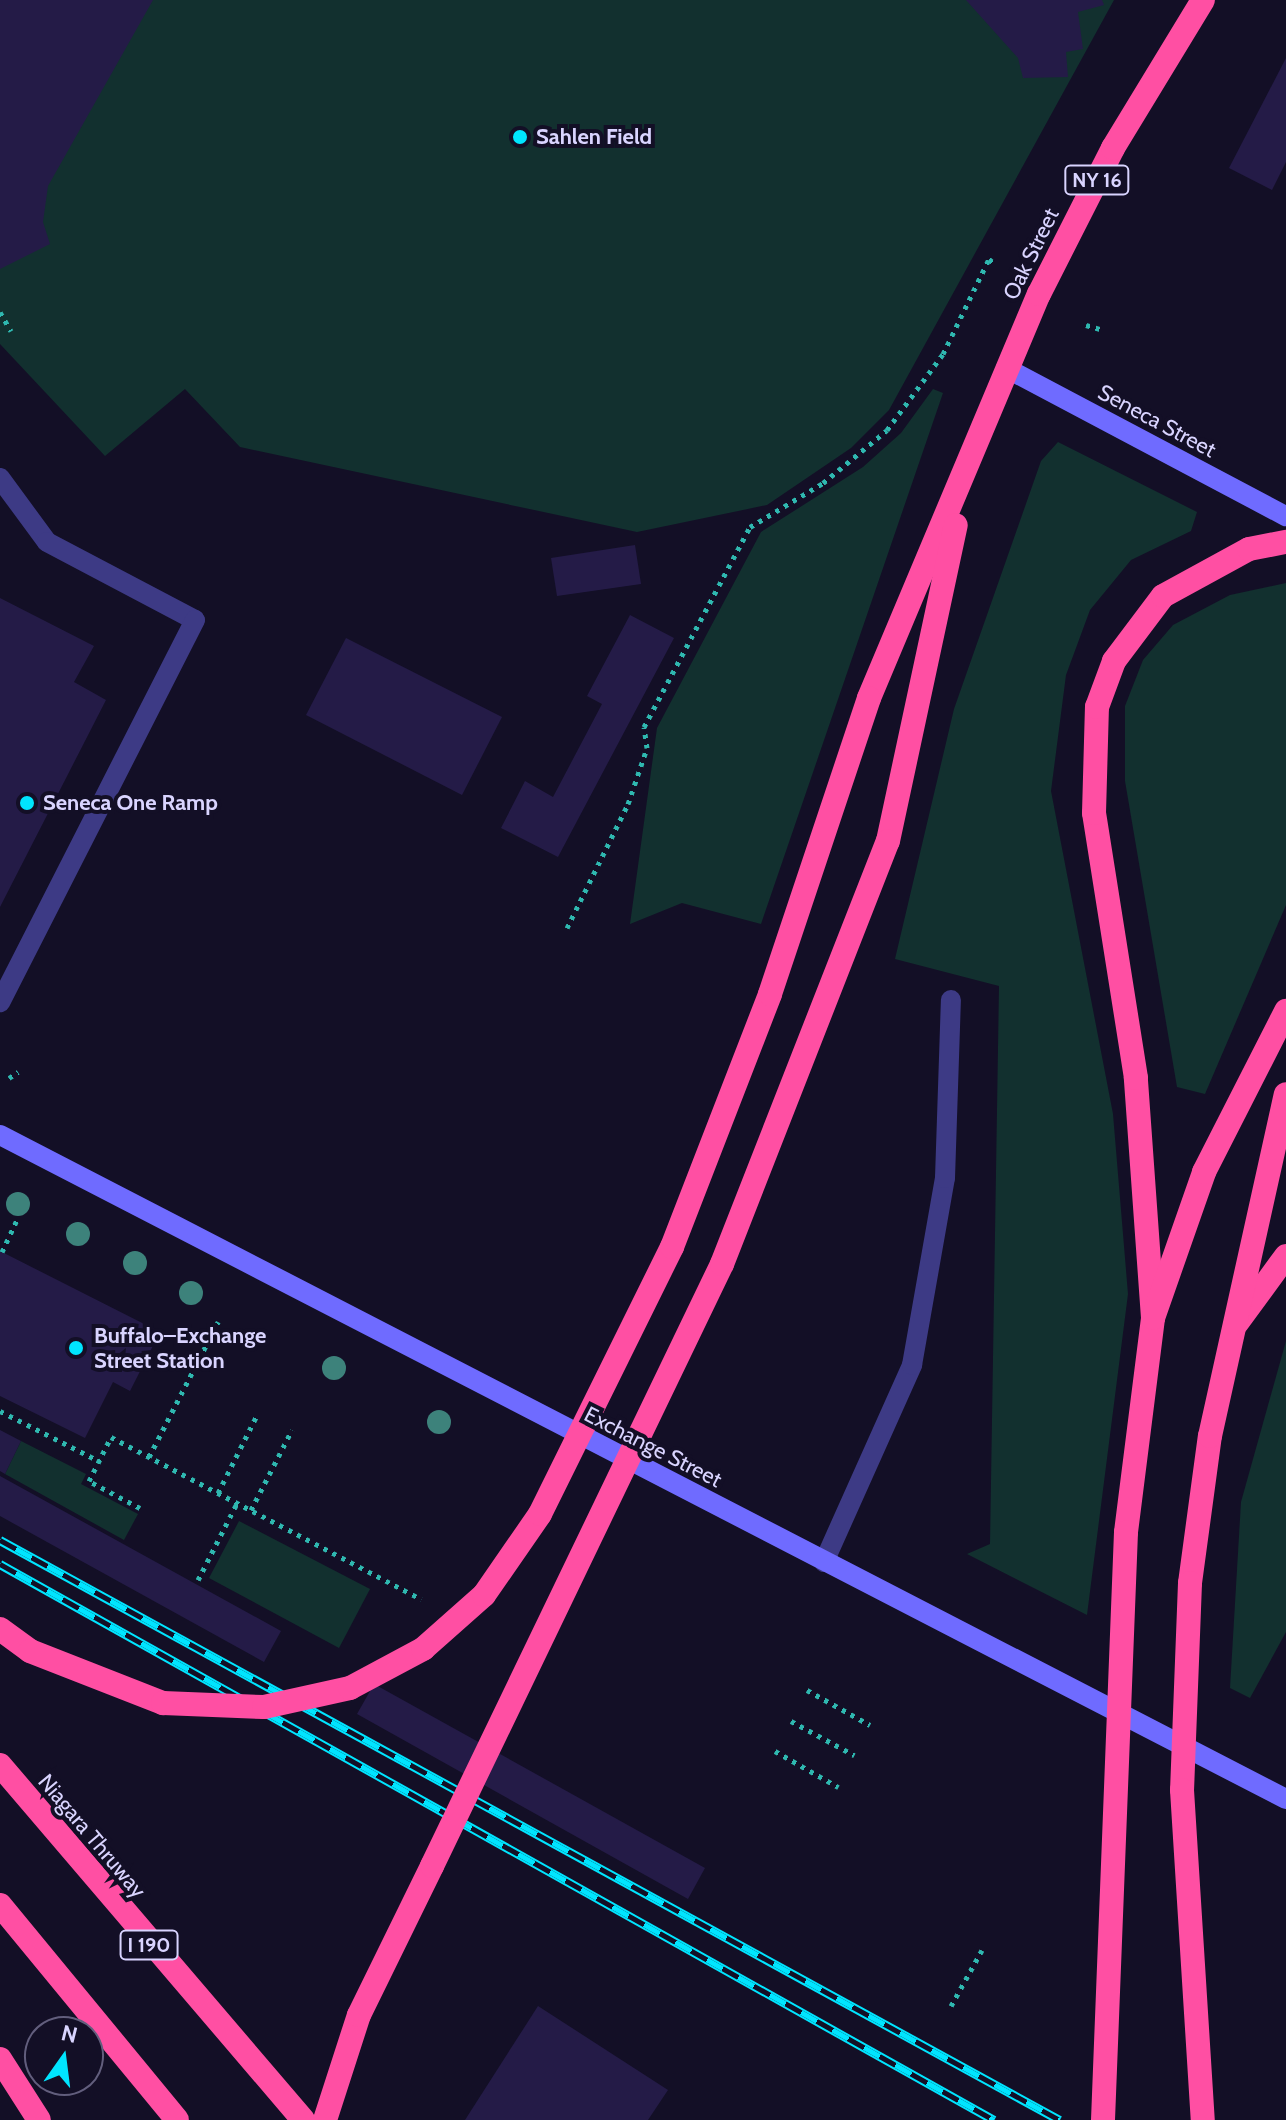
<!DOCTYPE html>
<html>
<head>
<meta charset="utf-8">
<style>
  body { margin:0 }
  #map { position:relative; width:1286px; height:2120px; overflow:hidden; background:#130f26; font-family:Cabin,sans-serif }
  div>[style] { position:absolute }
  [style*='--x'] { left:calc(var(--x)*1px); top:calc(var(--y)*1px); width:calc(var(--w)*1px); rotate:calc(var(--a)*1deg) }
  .green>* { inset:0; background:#12302f }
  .building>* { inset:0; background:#241b47 }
  .path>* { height:5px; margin-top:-2.5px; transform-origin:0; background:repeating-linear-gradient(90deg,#2fb8b0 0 4px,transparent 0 10px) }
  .lane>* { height:20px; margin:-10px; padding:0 10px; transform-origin:10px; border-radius:10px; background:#3d3a85 }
  .secondary>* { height:20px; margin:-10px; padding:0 10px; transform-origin:10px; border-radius:10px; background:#6f6bff }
  .highway>* { height:24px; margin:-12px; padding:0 12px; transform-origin:12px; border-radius:12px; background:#ff4fa3 }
  .rail>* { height:9px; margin-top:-4.5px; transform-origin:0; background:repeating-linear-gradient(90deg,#130f26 0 18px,#00e5ff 0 36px); box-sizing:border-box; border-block:2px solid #00e5ff }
  .highway-bridge>* { height:24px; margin:-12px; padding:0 12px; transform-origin:12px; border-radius:12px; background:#ff4fa3 }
  .trees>* { width:24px; height:24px; margin:-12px; border-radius:50%; background:#3d827b }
  .dots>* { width:22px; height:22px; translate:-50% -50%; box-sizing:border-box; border:4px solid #130f26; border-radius:50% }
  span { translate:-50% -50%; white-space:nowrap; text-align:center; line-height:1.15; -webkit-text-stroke:8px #130f26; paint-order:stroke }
  .shield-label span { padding:2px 6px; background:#130f26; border:2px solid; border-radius:6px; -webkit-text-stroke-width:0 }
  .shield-label { font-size:20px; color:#d9d4ff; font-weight:700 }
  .poi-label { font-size:22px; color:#d9d4ff; font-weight:700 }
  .left { translate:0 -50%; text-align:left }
  .street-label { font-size:22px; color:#d9d4ff }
  .north { position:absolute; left:24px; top:2016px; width:80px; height:80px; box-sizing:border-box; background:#130f26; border:2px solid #625e7d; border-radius:50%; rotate:14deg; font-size:22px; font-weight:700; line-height:32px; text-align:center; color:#d9d4ff }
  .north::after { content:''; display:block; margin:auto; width:28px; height:36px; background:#00e5ff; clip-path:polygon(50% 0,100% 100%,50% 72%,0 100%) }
</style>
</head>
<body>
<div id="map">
  <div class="green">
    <div style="clip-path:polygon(0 0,1114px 0,889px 410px,851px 448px,767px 505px,637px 532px,240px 447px,185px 389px,105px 456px,0 344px)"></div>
    <div style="clip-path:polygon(933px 389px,943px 393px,761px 924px,682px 903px,630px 924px,657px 728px,761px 532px,863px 467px,901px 433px)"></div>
    <div style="clip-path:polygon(1058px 442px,1197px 512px,1191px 531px,1131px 560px,1090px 610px,1066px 675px,1051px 791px,1113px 1114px,1128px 1294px,1087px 1615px,967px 1554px,990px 1544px,999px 986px,895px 959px,954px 709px,1041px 461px)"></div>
    <div style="clip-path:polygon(1286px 583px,1286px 905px,1205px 1094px,1177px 1087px,1125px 781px,1125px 706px,1143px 660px,1173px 625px,1230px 595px)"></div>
    <div style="clip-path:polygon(1286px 1341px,1286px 1632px,1250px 1698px,1230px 1688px,1241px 1502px)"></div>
    <div style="clip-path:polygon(21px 1441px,86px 1474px,81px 1484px,138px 1514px,124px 1540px,5px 1474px)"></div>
    <div style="clip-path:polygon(239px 1521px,370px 1589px,339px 1648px,209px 1578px)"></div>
  </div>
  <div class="building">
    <div style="clip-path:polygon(0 0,153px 0,48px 186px,43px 222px,50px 244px,0 269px)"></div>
    <div style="clip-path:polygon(966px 0,1102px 0,1104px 5px,1078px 12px,1083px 49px,1066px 52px,1068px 77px,1023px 78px,1018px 58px)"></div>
    <div style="clip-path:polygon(1286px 58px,1286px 162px,1272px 190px,1229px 168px)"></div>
    <div style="clip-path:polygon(635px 545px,641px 584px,557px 596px,551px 558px)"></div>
    <div style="clip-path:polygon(0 598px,94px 646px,74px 682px,106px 700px,0 907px)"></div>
    <div style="clip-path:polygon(630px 615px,674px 638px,558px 857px,501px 828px,525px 781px,553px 797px,602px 704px,587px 696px)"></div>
    <div style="clip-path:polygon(346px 638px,502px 717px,462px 795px,306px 715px)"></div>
    <div style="clip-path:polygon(0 1251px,160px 1332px,130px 1391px,113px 1382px,85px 1438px,0 1396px)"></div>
    <div style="clip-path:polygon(0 1430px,21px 1441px,5px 1474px,0 1471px)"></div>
    <div style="clip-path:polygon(0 1476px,281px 1631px,264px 1662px,0 1516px)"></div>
    <div style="clip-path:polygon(374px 1684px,705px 1868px,688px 1899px,357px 1714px)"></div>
    <div style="clip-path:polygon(538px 2006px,668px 2090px,648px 2120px,465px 2120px)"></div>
  </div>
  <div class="path">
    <div style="--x:0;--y:312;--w:22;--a:60"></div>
    <div style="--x:1086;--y:325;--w:15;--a:16"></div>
    <div style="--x:567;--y:928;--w:138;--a:-63.8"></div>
    <div style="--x:628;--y:804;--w:59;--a:-71.3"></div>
    <div style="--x:647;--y:748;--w:21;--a:-98"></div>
    <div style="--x:644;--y:727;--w:226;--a:-62.1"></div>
    <div style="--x:750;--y:527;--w:85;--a:-31.1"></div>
    <div style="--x:823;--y:483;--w:83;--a:-39.6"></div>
    <div style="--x:887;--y:430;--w:94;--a:-53.6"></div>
    <div style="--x:943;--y:354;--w:106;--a:-64.2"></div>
    <div style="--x:989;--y:259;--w:8;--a:40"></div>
    <div style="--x:9;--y:1078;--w:11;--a:-34"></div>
    <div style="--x:2;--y:1252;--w:38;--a:-65"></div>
    <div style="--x:0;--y:1411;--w:111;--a:26.8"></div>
    <div style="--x:149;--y:1457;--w:152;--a:-62.9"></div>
    <div style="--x:218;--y:1493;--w:89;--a:-63.4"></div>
    <div style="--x:140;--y:1508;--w:58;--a:-152.1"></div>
    <div style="--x:89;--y:1481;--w:49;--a:-63.4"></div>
    <div style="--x:111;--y:1437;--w:350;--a:27.6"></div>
    <div style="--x:251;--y:1510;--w:90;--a:-62.9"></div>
    <div style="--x:198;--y:1580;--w:86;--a:-63.1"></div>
    <div style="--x:807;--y:1690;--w:72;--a:29.1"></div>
    <div style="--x:791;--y:1721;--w:72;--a:28.4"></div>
    <div style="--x:775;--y:1751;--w:73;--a:29.7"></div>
    <div style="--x:951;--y:2006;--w:64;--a:-61"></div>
  </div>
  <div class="lane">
    <div style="--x:0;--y:478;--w:79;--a:53.7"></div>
    <div style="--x:47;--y:542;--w:167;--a:27.8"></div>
    <div style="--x:195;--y:620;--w:429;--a:117"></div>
    <div style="--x:824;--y:1562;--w:216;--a:-65.9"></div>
    <div style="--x:912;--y:1365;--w:190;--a:-80"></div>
    <div style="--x:945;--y:1178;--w:178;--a:-88.1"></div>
  </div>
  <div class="secondary">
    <div style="--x:1006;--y:368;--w:317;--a:27.9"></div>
    <div style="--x:0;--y:1135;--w:1447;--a:27.31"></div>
  </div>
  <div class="highway">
    <div style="--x:869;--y:698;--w:438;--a:-67.2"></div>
    <div style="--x:1039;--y:294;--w:164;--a:-63.1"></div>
    <div style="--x:1113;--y:148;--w:173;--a:-58.7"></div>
    <div style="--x:888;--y:841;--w:323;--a:-77.9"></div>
    <div style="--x:1153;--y:1318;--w:241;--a:-94.1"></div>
    <div style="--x:1136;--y:1078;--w:268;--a:-99"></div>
    <div style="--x:1094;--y:813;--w:106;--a:-88.4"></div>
    <div style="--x:1097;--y:707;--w:49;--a:-69.7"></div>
    <div style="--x:1114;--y:661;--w:81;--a:-53"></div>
    <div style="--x:1163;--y:596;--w:98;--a:-28.7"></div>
    <div style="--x:1249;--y:549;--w:38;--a:-11"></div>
    <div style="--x:1237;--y:1323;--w:83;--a:-53.8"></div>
    <div style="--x:1126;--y:1532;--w:216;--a:-82.8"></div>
    <div style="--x:1153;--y:1318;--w:155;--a:-70.7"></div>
    <div style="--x:1204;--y:1172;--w:181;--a:-63"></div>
    <div style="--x:1190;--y:1583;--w:148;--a:-82.3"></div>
    <div style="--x:1210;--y:1436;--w:350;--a:-77.5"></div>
    <div style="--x:0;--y:1629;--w:37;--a:36"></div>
    <div style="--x:30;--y:1651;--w:143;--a:21.4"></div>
    <div style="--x:0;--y:1765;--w:467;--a:49.5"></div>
    <div style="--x:0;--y:1905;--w:278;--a:50.5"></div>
    <div style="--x:0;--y:2059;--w:72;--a:57.4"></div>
    <div style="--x:325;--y:2120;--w:110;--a:-72.1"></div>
    <div style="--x:359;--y:2015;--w:166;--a:-63.9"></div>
  </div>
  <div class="rail">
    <div style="--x:0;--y:1540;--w:1208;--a:28.69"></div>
    <div style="--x:0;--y:1564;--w:1139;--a:29.22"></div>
  </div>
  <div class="highway-bridge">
    <div style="--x:1190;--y:1583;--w:207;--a:92.2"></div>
    <div style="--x:1182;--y:1790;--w:331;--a:86.4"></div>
    <div style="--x:163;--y:1703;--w:101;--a:2.3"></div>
    <div style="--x:264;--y:1707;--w:88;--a:-12.5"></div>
    <div style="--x:350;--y:1688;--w:83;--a:-28.1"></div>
    <div style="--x:423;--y:1649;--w:81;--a:-41.5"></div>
    <div style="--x:484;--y:1595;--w:98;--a:-55.3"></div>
    <div style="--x:540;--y:1514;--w:298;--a:-63.7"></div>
    <div style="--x:672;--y:1247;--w:271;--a:-68.8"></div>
    <div style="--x:770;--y:994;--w:312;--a:-71.5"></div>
    <div style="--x:432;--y:1866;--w:668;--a:-64.28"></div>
    <div style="--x:722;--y:1264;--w:454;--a:-68.6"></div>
    <div style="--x:1103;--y:2120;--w:588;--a:-87.76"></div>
  </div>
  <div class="trees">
    <div style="left:18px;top:1204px"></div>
    <div style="left:78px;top:1234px"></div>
    <div style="left:135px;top:1263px"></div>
    <div style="left:191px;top:1293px"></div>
    <div style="left:334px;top:1368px"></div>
    <div style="left:439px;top:1422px"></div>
  </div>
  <div class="dots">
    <div style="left:520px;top:137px;background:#00e5ff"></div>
    <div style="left:27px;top:803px;background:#00e5ff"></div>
    <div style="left:76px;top:1348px;background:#00e5ff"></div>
  </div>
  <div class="shield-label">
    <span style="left:1097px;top:180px">NY 16</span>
    <span style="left:149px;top:1945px">I 190</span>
  </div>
  <div class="poi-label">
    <span class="left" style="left:536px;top:137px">Sahlen Field</span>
    <span class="left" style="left:43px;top:803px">Seneca One Ramp</span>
    <span class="left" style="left:94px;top:1348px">Buffalo–Exchange<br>Street Station</span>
  </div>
  <div class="street-label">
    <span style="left:1031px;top:254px;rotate:-64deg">Oak Street</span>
    <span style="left:1157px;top:421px;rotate:28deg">Seneca Street</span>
    <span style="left:653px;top:1447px;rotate:27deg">Exchange Street</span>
    <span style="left:92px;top:1836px;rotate:50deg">Niagara Thruway</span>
  </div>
  <div class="north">N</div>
</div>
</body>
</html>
